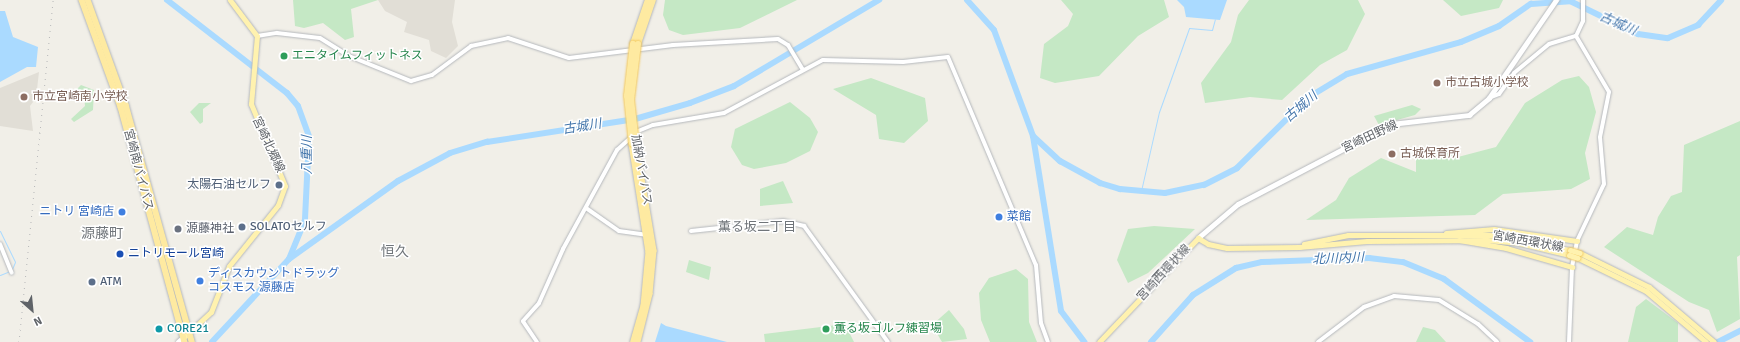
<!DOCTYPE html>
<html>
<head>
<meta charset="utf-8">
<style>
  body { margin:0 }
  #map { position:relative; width:1740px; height:342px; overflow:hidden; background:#f1efe8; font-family:Signika,"Noto Sans JP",sans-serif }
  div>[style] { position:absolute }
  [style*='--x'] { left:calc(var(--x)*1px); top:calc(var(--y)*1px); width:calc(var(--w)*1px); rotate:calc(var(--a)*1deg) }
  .education>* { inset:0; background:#e1ded6 }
  .green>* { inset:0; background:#c5e8c5 }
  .water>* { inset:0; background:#aadaff }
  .stream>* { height:1px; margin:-0.5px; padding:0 0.5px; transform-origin:0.5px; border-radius:0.5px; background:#aadaff }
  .river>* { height:6px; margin:-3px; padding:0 3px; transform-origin:3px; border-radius:3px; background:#aadaff }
  .roads { filter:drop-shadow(0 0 1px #b5b8bc) drop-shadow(0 0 1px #b5b8bc) }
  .tertiary>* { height:4px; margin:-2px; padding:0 2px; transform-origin:2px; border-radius:2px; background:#fff }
  .secondary>* { height:4.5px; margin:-2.25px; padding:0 2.25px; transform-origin:2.25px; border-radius:2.25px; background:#fff }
  .primary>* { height:5px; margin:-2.5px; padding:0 2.5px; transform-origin:2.5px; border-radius:2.5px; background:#fff2af }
  .trunk>* { height:5.5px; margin:-2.75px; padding:0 2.75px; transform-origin:2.75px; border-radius:2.75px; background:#feeaa1 }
  .rail>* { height:1px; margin-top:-0.5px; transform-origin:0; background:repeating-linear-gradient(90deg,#b6b7b8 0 1px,transparent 0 6px) }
  .bridges { filter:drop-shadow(0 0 1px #f2c960) drop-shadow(0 0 1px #f2c960) }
  .primary-bridge>* { height:5px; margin:-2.5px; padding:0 2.5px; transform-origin:2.5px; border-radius:2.5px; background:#fff2af }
  .trunk-bridge>* { height:5.5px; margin:-2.75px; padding:0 2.75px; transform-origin:2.75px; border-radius:2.75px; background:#feeaa1 }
  .dots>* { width:11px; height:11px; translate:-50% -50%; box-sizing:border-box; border:2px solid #fff; border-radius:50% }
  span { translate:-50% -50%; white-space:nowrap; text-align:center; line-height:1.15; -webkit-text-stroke:3px #fff; paint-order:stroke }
  .leisure-label { font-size:12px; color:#27864d }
  .left { translate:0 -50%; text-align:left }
  .education-label { font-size:12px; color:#785e54 }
  .street-label { font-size:12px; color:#5f6368 }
  .service-label { font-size:12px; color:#4e5e75 }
  .right { translate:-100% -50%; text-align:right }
  .shop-label { font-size:12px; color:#366cbe }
  .worship-label { font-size:12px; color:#5b616d }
  .transit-label { font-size:12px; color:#164399 }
  .culture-label { font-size:12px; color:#0d838f }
  .water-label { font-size:13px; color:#4174aa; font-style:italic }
  .neighbourhood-label { font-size:13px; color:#70757a }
  .quarter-label { font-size:14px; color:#70757a }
  .north { position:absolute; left:12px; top:290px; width:40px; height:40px; -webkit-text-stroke:3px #fff; paint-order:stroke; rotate:153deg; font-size:11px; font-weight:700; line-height:16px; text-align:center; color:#5f6368 }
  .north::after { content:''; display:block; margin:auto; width:14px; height:18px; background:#5f6368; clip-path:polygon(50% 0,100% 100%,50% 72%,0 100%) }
</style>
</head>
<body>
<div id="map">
  <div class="education">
    <div style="clip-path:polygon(378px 0,455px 0,452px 22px,458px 46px,446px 58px,431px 51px,429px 40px,404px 32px,407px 22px,385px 11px)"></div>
    <div style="clip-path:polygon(39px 72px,36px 98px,30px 106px,33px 131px,0 126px,0 88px)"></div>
  </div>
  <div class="green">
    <div style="clip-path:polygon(293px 0,378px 0,351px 9px,354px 37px,345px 40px,323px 23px,304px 28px,295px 26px)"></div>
    <div style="clip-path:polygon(665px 0,797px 0,740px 28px,683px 35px,669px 30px,663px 15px)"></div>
    <div style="clip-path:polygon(1061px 0,1164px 0,1169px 17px,1138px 36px,1099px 76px,1055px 83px,1040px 78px,1044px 44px,1068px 26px,1073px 14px)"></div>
    <div style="clip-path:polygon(1249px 0,1358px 0,1365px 14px,1347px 50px,1320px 65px,1282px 100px,1250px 97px,1205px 103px,1201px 83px,1231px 42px,1238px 15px)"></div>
    <div style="clip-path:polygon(1443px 0,1503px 0,1499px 8px,1461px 16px)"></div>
    <div style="clip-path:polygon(1579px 76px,1589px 87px,1596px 112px,1585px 153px,1590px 179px,1571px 189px,1503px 194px,1475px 215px,1306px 220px,1336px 200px,1349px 178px,1381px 158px,1416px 172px,1416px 156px,1435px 146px,1458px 157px,1496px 147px,1525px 103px,1562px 80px)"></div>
    <div style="clip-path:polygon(871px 78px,925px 98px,928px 121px,904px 143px,879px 139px,876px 115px,833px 89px)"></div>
    <div style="clip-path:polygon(81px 85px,94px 90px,93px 110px,74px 122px,71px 119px,85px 106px,84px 96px,77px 97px,76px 90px)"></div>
    <div style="clip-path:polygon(790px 102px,810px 118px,818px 132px,810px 151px,786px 163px,754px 169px,742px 165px,731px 147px,735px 129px)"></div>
    <div style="clip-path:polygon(199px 103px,211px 103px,203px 109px,203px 122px,200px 124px,190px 112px)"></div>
    <div style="clip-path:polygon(1412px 105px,1421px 109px,1415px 115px,1379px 125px,1374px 116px)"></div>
    <div style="clip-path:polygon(1740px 121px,1740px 255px,1737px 257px,1740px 319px,1717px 332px,1709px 310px,1689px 302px,1604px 247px,1627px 227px,1653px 235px,1658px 217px,1671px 196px,1682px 192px,1684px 145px)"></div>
    <div style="clip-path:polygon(783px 181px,793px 203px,760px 206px,760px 189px)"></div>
    <div style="clip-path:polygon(1154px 226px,1195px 229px,1148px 273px,1128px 283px,1117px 260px,1128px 229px)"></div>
    <div style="clip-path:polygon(689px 260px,711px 267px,709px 280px,686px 272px)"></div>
    <div style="clip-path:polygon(1016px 269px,1028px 279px,1029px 322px,1037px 342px,990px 342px,981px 320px,979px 293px,989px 278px)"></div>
    <div style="clip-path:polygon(1646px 299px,1678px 323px,1678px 342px,1628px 342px,1636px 307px)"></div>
    <div style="clip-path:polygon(949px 310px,964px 329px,967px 339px,942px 342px,932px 325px)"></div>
    <div style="clip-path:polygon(845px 324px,854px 342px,765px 342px,764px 334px)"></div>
    <div style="clip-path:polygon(1423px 327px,1435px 330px,1446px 342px,1416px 342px)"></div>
  </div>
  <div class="water">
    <div style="clip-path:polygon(1177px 0,1227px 0,1220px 20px,1186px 17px,1184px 7px)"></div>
    <div style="clip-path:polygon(0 11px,5px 11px,13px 37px,38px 47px,36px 67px,27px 67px,0 82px)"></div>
    <div style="clip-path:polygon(661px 323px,666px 326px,727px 342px,655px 342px)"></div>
  </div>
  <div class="stream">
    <div style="--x:1547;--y:2;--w:2;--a:-63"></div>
    <div style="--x:1141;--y:191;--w:81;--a:-77.2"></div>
    <div style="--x:1159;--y:112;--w:89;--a:-70.3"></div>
    <div style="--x:1189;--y:28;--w:23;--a:5"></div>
    <div style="--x:1212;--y:30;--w:11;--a:-75"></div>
    <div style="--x:0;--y:231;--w:34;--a:64"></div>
    <div style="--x:15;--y:262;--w:8;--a:113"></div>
    <div style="--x:0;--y:275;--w:11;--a:-22"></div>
  </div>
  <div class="river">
    <div style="--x:167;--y:0;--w:152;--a:37.8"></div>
    <div style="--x:287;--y:93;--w:17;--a:50"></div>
    <div style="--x:298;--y:106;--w:33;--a:70"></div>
    <div style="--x:309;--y:137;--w:83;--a:92.8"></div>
    <div style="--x:305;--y:220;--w:42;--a:112.3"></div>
    <div style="--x:289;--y:259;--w:113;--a:132.9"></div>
    <div style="--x:967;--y:0;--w:40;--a:48"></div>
    <div style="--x:994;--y:30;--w:113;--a:69.8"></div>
    <div style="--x:1033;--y:136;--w:37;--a:43"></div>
    <div style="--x:1060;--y:161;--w:46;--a:28.8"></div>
    <div style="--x:1100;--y:183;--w:21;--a:17"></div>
    <div style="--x:1120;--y:189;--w:45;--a:5.1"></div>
    <div style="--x:1165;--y:193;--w:40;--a:-12"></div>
    <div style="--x:1204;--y:185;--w:37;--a:-27"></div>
    <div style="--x:1237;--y:168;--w:101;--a:-44.6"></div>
    <div style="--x:1309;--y:97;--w:44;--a:-31.2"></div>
    <div style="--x:1347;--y:74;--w:118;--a:-15.7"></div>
    <div style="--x:1461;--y:42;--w:41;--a:-22.8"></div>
    <div style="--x:1499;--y:26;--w:39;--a:-35"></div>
    <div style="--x:1531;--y:4;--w:39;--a:-4"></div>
    <div style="--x:1570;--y:1;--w:76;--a:25.9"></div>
    <div style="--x:1638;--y:34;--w:30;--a:8"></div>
    <div style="--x:1668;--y:38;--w:33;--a:-23"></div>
    <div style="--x:1698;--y:25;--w:34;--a:-47"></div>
    <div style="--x:1033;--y:136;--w:177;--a:80.9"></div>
    <div style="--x:1061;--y:311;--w:39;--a:53"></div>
    <div style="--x:289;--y:259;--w:134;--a:-35.6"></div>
    <div style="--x:398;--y:181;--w:59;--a:-28.3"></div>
    <div style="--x:450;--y:153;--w:39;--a:-17"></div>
    <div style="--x:487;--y:142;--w:150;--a:-8.8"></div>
    <div style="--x:635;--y:119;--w:57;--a:-16.2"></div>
    <div style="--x:690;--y:103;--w:47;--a:-21.1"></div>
    <div style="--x:734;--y:86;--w:169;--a:-30.7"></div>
    <div style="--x:1151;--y:342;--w:63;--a:-48.2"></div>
    <div style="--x:1193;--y:295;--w:51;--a:-32.1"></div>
    <div style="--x:1236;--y:268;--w:27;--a:-13"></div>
    <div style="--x:1262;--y:262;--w:107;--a:-2.1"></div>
    <div style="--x:1369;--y:258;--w:34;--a:7"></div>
    <div style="--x:1403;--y:262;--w:44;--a:22.5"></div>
    <div style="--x:1444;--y:279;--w:107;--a:36.2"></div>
    <div style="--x:1718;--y:342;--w:25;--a:-27"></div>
  </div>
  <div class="roads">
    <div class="tertiary">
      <div style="--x:257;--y:36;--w:20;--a:-9"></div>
      <div style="--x:277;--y:33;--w:43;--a:6.6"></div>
      <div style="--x:320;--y:38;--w:34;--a:32"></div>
      <div style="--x:349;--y:56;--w:67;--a:22"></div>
      <div style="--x:411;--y:81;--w:22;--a:-16"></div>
      <div style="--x:432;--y:75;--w:49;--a:-36.6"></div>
      <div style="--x:471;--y:46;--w:38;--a:-12"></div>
      <div style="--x:508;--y:38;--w:64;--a:18.2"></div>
      <div style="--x:569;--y:58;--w:105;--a:-7.1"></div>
      <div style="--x:673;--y:45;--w:105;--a:-3.3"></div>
      <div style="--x:778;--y:39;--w:12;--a:31"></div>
      <div style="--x:788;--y:45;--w:29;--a:59"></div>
      <div style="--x:1489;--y:98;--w:11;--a:-22"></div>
      <div style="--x:1499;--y:94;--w:26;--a:-54"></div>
      <div style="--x:1514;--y:73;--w:45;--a:-39.6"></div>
      <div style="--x:1549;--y:44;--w:28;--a:-17"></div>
      <div style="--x:586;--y:208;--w:40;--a:34.9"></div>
      <div style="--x:619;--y:231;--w:29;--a:8"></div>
      <div style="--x:691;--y:231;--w:93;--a:-6.2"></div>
      <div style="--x:783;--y:221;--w:22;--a:13"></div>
      <div style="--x:804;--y:226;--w:143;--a:54.1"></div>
      <div style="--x:0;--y:244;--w:31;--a:68"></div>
      <div style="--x:178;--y:342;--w:8;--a:-40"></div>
      <div style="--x:537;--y:342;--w:25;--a:-124"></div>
      <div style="--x:523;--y:321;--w:24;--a:-48"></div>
      <div style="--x:539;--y:303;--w:59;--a:-66"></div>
      <div style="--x:563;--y:249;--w:113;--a:-61.4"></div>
      <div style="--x:617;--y:150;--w:28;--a:-42"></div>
      <div style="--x:638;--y:131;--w:16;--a:-22"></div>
      <div style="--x:653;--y:125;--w:72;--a:-9.6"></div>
      <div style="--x:724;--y:113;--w:112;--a:-28.2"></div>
      <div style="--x:823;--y:60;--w:80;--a:1.4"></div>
      <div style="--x:903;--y:62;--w:45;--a:-6.3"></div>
      <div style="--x:948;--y:57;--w:226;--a:67.1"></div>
      <div style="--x:1036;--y:265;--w:58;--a:85.1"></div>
      <div style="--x:1041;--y:323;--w:20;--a:70"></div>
      <div style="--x:1318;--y:342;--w:58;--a:-37.3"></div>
      <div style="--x:1364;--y:307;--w:32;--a:-20"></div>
      <div style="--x:1394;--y:296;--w:45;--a:5.1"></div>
      <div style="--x:1439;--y:300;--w:46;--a:31.6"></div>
      <div style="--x:1478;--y:324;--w:26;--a:43"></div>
      <div style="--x:1569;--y:342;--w:75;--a:-87.7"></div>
      <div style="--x:1572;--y:267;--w:26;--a:-79"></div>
      <div style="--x:1577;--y:241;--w:63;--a:-64.7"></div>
      <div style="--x:1604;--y:184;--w:47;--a:-94.9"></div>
      <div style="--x:1600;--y:137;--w:46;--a:-78.7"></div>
      <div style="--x:1609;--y:92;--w:65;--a:-120.5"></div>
      <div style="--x:1576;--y:36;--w:17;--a:-65"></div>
      <div style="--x:1583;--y:21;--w:21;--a:-90"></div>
    </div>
    <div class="secondary">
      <div style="--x:1198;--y:238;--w:52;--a:-40.4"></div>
      <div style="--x:1238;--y:204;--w:173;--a:-27.6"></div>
      <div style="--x:1391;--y:124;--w:79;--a:-6.6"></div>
      <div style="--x:1469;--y:115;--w:26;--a:-40"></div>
      <div style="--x:1489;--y:98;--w:119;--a:-55.6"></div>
    </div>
    <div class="primary">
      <div style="--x:1446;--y:233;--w:48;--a:-4.8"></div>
      <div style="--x:1494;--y:229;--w:84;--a:8.2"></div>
      <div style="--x:1459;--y:240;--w:48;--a:9.7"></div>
      <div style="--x:1506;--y:248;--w:69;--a:16.1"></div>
      <div style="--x:1304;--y:244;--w:45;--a:-11.6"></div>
      <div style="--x:1348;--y:235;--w:142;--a:0"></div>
      <div style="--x:1490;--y:235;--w:81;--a:10.6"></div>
      <div style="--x:1580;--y:253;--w:77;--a:26.2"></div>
      <div style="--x:1649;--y:287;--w:85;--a:40.2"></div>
      <div style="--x:1578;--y:258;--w:76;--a:25.9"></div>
      <div style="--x:1646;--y:291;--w:79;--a:40.4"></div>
      <div style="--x:184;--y:337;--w:37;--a:-43"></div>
      <div style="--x:211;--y:312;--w:49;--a:-68.6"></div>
      <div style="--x:229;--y:266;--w:78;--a:-51.2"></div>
      <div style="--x:278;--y:205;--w:20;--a:-70"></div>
      <div style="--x:285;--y:186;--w:89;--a:-112.5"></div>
      <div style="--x:251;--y:104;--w:68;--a:-85"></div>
      <div style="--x:257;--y:36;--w:45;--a:-126.9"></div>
      <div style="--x:1099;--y:342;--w:144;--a:-46.4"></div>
      <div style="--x:1198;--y:238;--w:12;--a:31"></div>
      <div style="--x:1208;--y:244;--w:19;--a:12"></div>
      <div style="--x:1227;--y:248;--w:72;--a:-0.8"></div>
      <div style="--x:1299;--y:247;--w:68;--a:-5"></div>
      <div style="--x:1367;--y:241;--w:120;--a:-0.5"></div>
      <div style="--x:1487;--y:240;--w:32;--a:5"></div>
      <div style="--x:1519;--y:243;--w:51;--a:13.5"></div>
    </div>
    <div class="trunk">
      <div style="--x:82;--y:0;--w:114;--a:70"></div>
      <div style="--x:121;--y:107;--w:244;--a:74.8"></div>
      <div style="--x:88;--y:0;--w:112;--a:70.1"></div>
      <div style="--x:126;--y:105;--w:246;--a:74.4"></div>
      <div style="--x:633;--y:44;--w:46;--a:-71.2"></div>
      <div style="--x:638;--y:44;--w:46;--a:-71.2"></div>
      <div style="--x:636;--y:143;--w:109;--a:80.5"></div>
      <div style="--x:654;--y:251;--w:43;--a:95.3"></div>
      <div style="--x:650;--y:294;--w:49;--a:104"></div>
      <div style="--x:632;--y:144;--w:109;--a:81.1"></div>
      <div style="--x:649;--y:252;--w:54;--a:95.3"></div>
      <div style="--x:644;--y:306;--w:37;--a:106"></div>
    </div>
  </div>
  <div class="rail">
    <div style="--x:19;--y:342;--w:344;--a:-84.3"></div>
  </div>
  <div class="bridges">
    <div class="primary-bridge">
      <div style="--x:1570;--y:250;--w:10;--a:17"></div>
      <div style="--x:1569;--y:255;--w:9;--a:18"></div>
    </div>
    <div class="trunk-bridge">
      <div style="--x:636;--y:143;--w:43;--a:-96.6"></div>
      <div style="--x:631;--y:100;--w:56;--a:-82.9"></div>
      <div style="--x:632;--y:144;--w:48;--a:-95.9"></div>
      <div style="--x:627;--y:96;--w:52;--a:-83.4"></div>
    </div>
  </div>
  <div class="dots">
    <div style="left:284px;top:56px;background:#2e9e5b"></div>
    <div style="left:1437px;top:83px;background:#8d6e63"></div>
    <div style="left:24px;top:97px;background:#8d6e63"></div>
    <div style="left:1392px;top:154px;background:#8d6e63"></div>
    <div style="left:279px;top:185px;background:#5c6f8a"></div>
    <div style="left:122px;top:212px;background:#3f7fe0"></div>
    <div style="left:999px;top:217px;background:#3f7fe0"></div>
    <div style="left:242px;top:227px;background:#5c6f8a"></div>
    <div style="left:178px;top:229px;background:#6b7280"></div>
    <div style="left:120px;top:254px;background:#1a4fb4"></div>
    <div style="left:200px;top:281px;background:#3f7fe0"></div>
    <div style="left:92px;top:282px;background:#5c6f8a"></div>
    <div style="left:159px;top:329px;background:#0f9aa8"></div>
    <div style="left:826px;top:329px;background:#2e9e5b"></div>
  </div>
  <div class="leisure-label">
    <span class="left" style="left:292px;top:56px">エニタイムフィットネス</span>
    <span class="left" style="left:834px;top:329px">薫る坂ゴルフ練習場</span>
  </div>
  <div class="education-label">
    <span class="left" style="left:1445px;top:83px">市立古城小学校</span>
    <span class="left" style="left:32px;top:97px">市立宮崎南小学校</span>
    <span class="left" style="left:1400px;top:154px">古城保育所</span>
  </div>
  <div class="street-label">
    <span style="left:1370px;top:137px;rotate:-25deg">宮崎田野線</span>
    <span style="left:268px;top:145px;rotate:65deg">宮崎北郷線</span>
    <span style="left:138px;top:170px;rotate:75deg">宮崎南バイパス</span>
    <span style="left:641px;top:170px;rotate:80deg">加納バイパス</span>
    <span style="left:1528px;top:242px;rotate:10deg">宮崎西環状線</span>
    <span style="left:1164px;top:273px;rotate:-47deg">宮崎西環状線</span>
  </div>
  <div class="service-label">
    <span class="right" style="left:271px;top:185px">太陽石油セルフ</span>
    <span class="left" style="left:250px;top:227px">SOLATOセルフ</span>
    <span class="left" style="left:100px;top:282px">ATM</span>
  </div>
  <div class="shop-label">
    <span class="right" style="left:114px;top:212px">ニトリ 宮崎店</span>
    <span class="left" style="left:1007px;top:217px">菜館</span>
    <span class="left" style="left:208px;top:281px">ディスカウントドラッグ<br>コスモス 源藤店</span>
  </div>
  <div class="worship-label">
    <span class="left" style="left:186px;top:229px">源藤神社</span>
  </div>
  <div class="transit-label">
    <span class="left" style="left:128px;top:254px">ニトリモール宮崎</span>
  </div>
  <div class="culture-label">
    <span class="left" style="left:167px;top:329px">CORE21</span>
  </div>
  <div class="water-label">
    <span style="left:1618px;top:24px;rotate:24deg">古城川</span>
    <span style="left:1301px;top:107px;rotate:-41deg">古城川</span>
    <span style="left:582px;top:127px;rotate:-9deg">古城川</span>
    <span style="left:307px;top:155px;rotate:-90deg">八重川</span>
    <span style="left:1338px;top:259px;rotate:-2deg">北川内川</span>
  </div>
  <div class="neighbourhood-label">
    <span style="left:757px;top:227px">薫る坂二丁目</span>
  </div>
  <div class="quarter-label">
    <span style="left:102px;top:234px">源藤町</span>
    <span style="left:395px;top:252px">恒久</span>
  </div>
  <div class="north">N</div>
</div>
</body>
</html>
